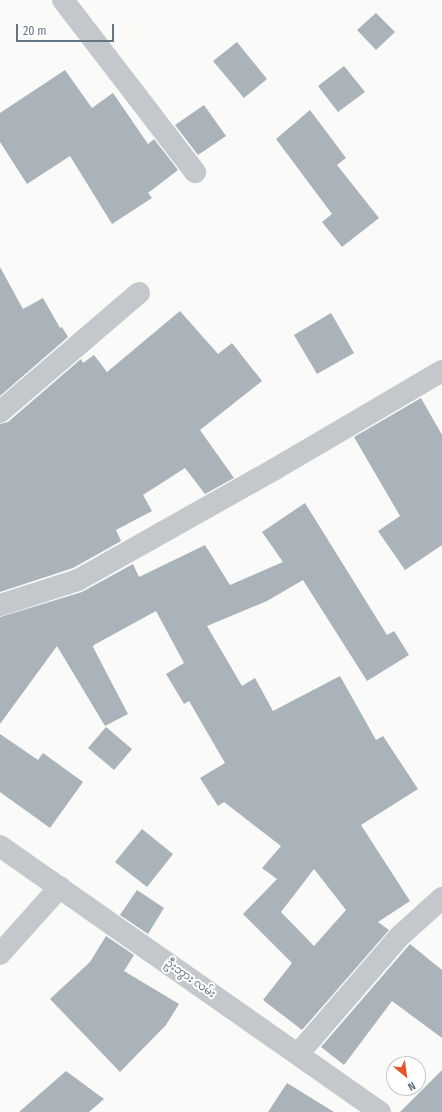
<!DOCTYPE html>
<html>
<head>
<meta charset="utf-8">
<style>
  body { margin:0 }
  #map { position:relative; width:442px; height:1112px; overflow:hidden; background:#fafaf8; font-family:"Fira Sans Condensed","Noto Sans Myanmar",sans-serif }
  div>[style] { position:absolute }
  [style*='--x'] { left:calc(var(--x)*1px); top:calc(var(--y)*1px); width:calc(var(--w)*1px); rotate:calc(var(--a)*1deg) }
  .building>* { inset:0; background:#aab3b9 }
  .minor>* { height:22px; margin:-11px; padding:0 11px; transform-origin:11px; border-radius:11px; background:#c3c8cc }
  span { translate:-50% -50%; white-space:nowrap; text-align:center; line-height:1.15; -webkit-text-stroke:4px #fff; paint-order:stroke }
  .street-label { font-size:11px; color:#657683 }
  .north { position:absolute; left:386px; top:1056px; width:40px; height:40px; box-sizing:border-box; background:#fff; border:1px solid #c1c8cd; border-radius:50%; rotate:151deg; font-size:11px; font-weight:700; line-height:16px; text-align:center; color:#657683 }
  .north::after { content:''; display:block; margin:auto; width:14px; height:18px; background:#e4572e; clip-path:polygon(50% 0,100% 100%,50% 72%,0 100%) }
  .scale { position:absolute; left:16px; top:24px; width:98px; height:18px; box-sizing:border-box; border:2px solid #657683; border-top:0; padding-left:5px; font-size:12px; line-height:14px; white-space:nowrap; color:#657683; -webkit-text-stroke:3px #fff; paint-order:stroke }
</style>
</head>
<body>
<div id="map">
  <div class="building">
    <div style="clip-path:polygon(376px 13px,395px 32px,376px 50px,357px 30px)"></div>
    <div style="clip-path:polygon(237px 42px,267px 79px,244px 98px,213px 61px)"></div>
    <div style="clip-path:polygon(344px 66px,365px 92px,338px 112px,318px 86px)"></div>
    <div style="clip-path:polygon(65px 70px,92px 108px,113px 93px,148px 144px,154px 139px,178px 170px,148px 193px,152px 198px,112px 224px,70px 156px,27px 184px,0 142px,0 113px)"></div>
    <div style="clip-path:polygon(204px 105px,226px 136px,198px 155px,175px 125px)"></div>
    <div style="clip-path:polygon(310px 110px,346px 158px,337px 165px,379px 218px,342px 247px,322px 222px,332px 214px,276px 139px)"></div>
    <div style="clip-path:polygon(0 267px,23px 309px,43px 298px,60px 328px,62px 327px,68px 337px,0 396px)"></div>
    <div style="clip-path:polygon(180px 311px,218px 354px,232px 343px,262px 381px,200px 430px,234px 478px,205px 494px,185px 468px,143px 495px,152px 511px,116px 530px,121px 541px,73px 568px,0 592px,0 424px,8px 422px,81px 359px,83px 363px,94px 355px,107px 372px)"></div>
    <div style="clip-path:polygon(331px 313px,354px 353px,317px 374px,294px 335px)"></div>
    <div style="clip-path:polygon(421px 398px,442px 435px,442px 545px,405px 570px,378px 531px,400px 516px,354px 437px)"></div>
    <div style="clip-path:polygon(evenodd,305px 503px,387px 635px,394px 631px,409px 655px,367px 681px,303px 580px,267px 601px,207px 626px,242px 686px,255px 678px,273px 711px,340px 676px,376px 740px,383px 736px,418px 789px,361px 825px,410px 901px,378px 922px,389px 930px,302px 1030px,263px 1000px,292px 963px,243px 914px,277px 879px,262px 868px,281px 846px,224px 802px,218px 806px,200px 778px,225px 763px,189px 701px,184px 704px,166px 674px,184px 663px,156px 611px,94px 645px,93px 647px,128px 714px,105px 726px,57px 646px,0 724px,0 617px,82px 592px,133px 564px,139px 577px,205px 545px,230px 585px,283px 562px,262px 532px,305px 503px,314px 869px,346px 910px,314px 946px,281px 912px,314px 869px)"></div>
    <div style="clip-path:polygon(106px 727px,132px 749px,114px 770px,88px 748px)"></div>
    <div style="clip-path:polygon(0 734px,38px 760px,43px 753px,83px 782px,50px 828px,0 792px)"></div>
    <div style="clip-path:polygon(142px 829px,173px 854px,147px 887px,115px 862px)"></div>
    <div style="clip-path:polygon(137px 890px,164px 908px,148px 934px,120px 915px)"></div>
    <div style="clip-path:polygon(106px 936px,134px 955px,124px 971px,179px 1004px,166px 1025px,120px 1072px,50px 999px,90px 962px)"></div>
    <div style="clip-path:polygon(410px 944px,442px 970px,442px 1038px,392px 1001px,344px 1065px,321px 1047px)"></div>
    <div style="clip-path:polygon(442px 1070px,442px 1112px,400px 1112px)"></div>
    <div style="clip-path:polygon(66px 1071px,104px 1099px,89px 1112px,19px 1112px)"></div>
    <div style="clip-path:polygon(287px 1083px,334px 1112px,268px 1112px)"></div>
  </div>
  <div class="minor">
    <div style="--x:63;--y:0;--w:217;--a:52.5"></div>
    <div style="--x:0;--y:412;--w:183;--a:-40.6"></div>
    <div style="--x:0;--y:605;--w:82;--a:-17.8"></div>
    <div style="--x:78;--y:580;--w:226;--a:-29.4"></div>
    <div style="--x:275;--y:469;--w:194;--a:-30.4"></div>
    <div style="--x:0;--y:846;--w:464;--a:35"></div>
    <div style="--x:0;--y:954;--w:90;--a:-48.2"></div>
    <div style="--x:298;--y:1054;--w:156;--a:-49.2"></div>
    <div style="--x:400;--y:936;--w:57;--a:-42.1"></div>
  </div>
  <div class="street-label">
    <span style="left:190px;top:979px;rotate:35deg">ဦးဘွား လမ်း</span>
  </div>
  <div class="north">N</div>
  <div class="scale">20 m</div>
</div>
</body>
</html>
